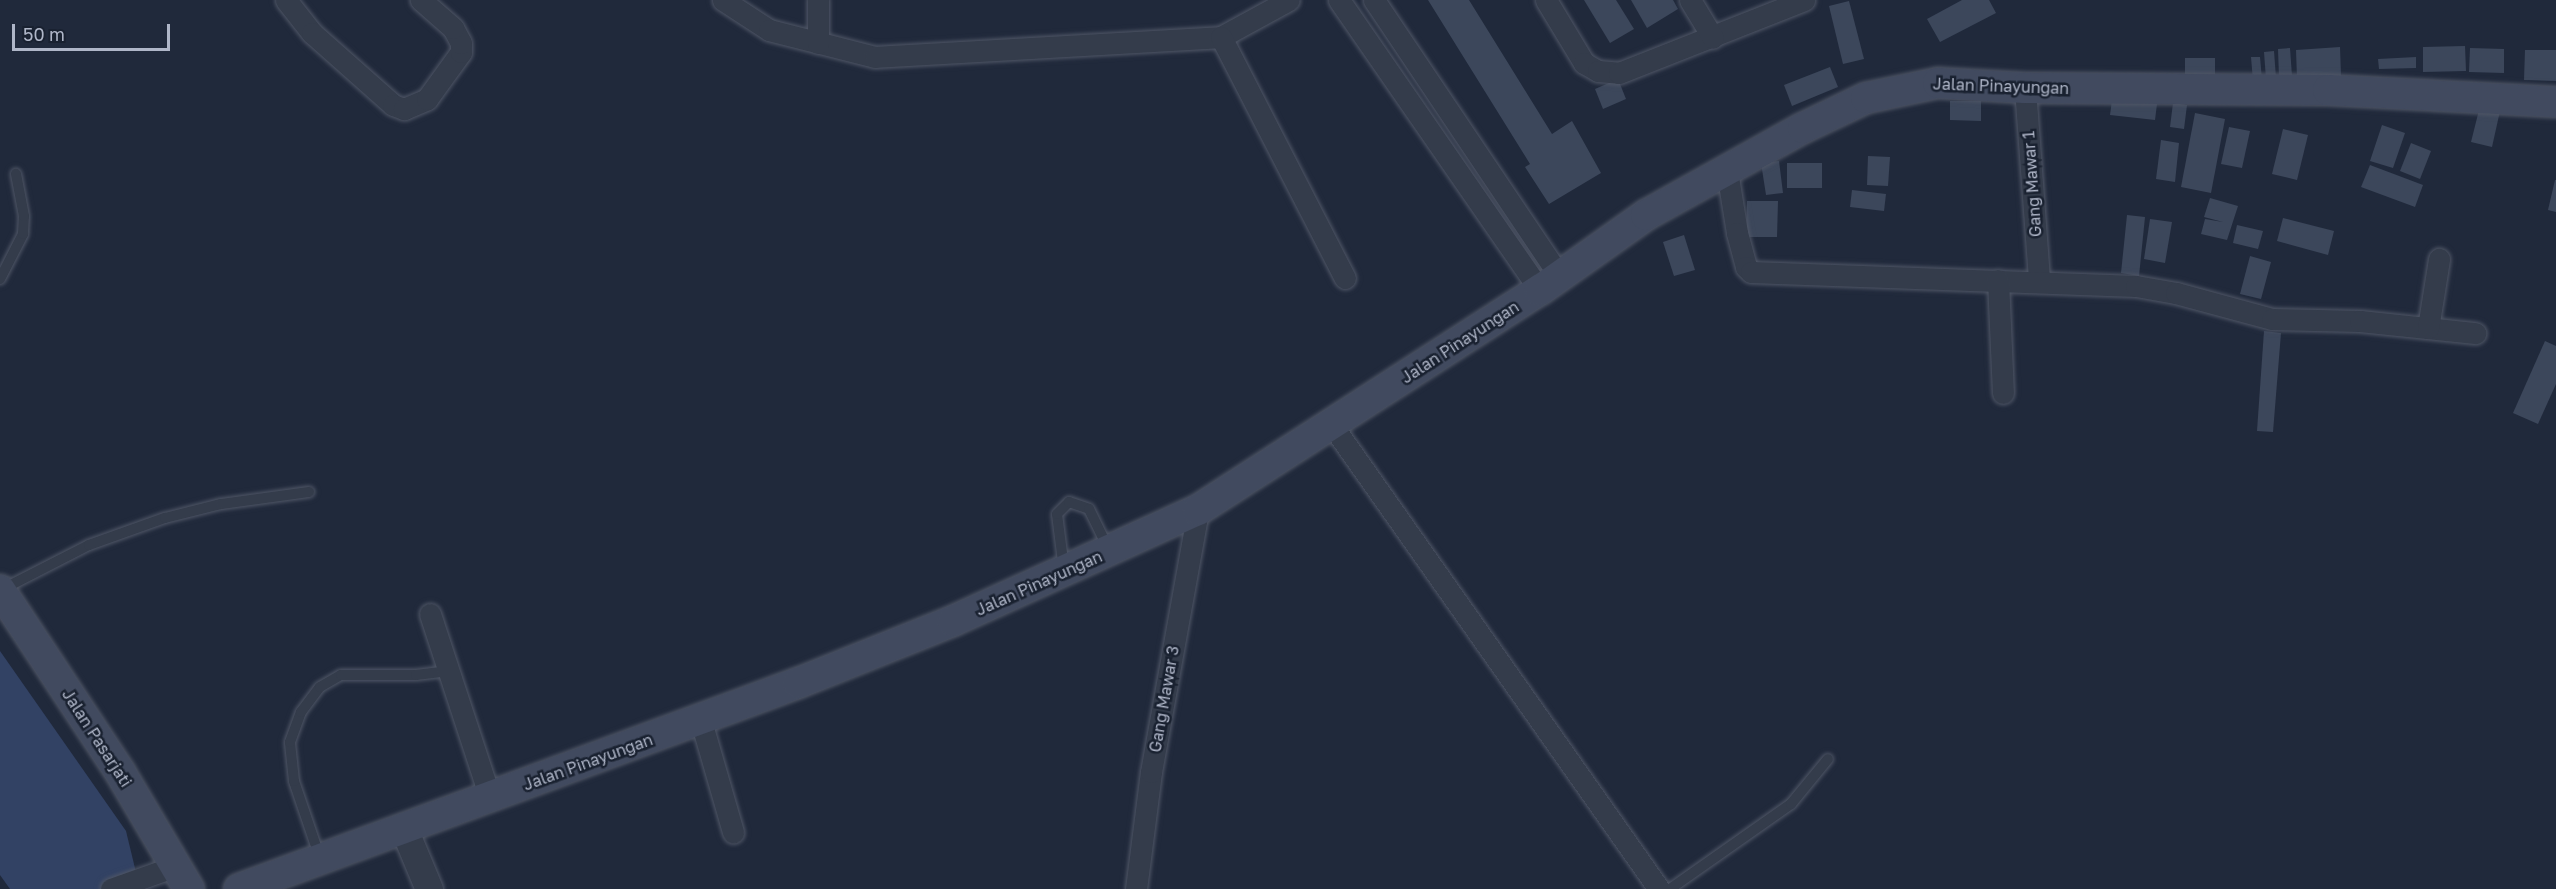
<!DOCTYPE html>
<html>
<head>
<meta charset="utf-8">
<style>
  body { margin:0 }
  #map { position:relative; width:2556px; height:889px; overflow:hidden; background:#20293b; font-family:"Golos Text",sans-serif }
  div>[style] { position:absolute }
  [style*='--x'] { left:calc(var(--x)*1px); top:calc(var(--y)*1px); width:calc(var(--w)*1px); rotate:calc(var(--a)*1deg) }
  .water>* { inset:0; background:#324264 }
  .building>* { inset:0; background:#3c475b }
  .roads { filter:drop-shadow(0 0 2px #4f5666) drop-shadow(0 0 2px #4f5666) }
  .service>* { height:10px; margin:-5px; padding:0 5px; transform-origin:5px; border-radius:5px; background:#343c4b }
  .minor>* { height:21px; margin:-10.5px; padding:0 10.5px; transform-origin:10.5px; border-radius:10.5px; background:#343c4b }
  .tertiary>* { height:27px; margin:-13.5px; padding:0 13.5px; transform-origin:13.5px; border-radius:13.5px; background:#343c4b }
  .secondary>* { height:30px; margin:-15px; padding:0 15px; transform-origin:15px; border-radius:15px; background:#414a5f }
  span { translate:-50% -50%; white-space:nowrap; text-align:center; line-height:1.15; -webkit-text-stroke:5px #192130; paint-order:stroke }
  .street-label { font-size:16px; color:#afb6c8 }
  .scale { position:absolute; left:12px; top:24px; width:158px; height:27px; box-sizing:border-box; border:3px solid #afb6c8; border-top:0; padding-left:8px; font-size:18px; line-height:21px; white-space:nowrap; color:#afb6c8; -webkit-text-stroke:4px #192130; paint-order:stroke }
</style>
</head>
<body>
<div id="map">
  <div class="water">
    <div style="clip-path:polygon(0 651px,126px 831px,140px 889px,10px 889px,0 875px)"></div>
  </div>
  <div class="building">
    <div style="clip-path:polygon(1428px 0,1469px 0,1552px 134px,1572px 121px,1601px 173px,1549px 204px,1525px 167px,1530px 164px)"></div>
    <div style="clip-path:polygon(1584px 0,1616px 0,1634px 29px,1610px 43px)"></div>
    <div style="clip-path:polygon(1631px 0,1673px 0,1678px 9px,1647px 28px)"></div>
    <div style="clip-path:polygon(1962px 0,1989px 0,1996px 13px,1940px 42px,1927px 19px)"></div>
    <div style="clip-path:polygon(1849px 1px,1864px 59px,1843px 64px,1829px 6px)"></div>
    <div style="clip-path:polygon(2465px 46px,2466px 71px,2423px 72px,2423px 47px)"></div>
    <div style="clip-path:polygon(2340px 47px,2341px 76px,2297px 78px,2296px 50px)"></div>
    <div style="clip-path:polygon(2290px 48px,2292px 76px,2279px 77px,2278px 49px)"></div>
    <div style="clip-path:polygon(2470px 48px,2504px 49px,2504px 73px,2469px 72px)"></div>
    <div style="clip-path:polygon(2525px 50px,2556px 50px,2556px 81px,2524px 80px)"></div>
    <div style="clip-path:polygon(2274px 51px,2276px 78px,2266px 79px,2264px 52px)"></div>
    <div style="clip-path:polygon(2251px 57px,2260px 57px,2262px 80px,2253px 81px)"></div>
    <div style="clip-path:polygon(2416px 57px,2416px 68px,2379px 69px,2378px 59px)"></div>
    <div style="clip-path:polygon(2185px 58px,2215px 58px,2215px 76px,2185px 76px)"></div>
    <div style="clip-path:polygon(1830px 67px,1838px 87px,1792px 106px,1784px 85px)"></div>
    <div style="clip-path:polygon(1618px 79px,1626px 99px,1603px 109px,1595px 89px)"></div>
    <div style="clip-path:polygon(2112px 100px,2157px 104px,2155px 120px,2110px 115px)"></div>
    <div style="clip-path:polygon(1950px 101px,1981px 101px,1981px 121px,1950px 120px)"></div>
    <div style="clip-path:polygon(2173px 103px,2187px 105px,2184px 129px,2170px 127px)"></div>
    <div style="clip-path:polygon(2480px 106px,2500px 111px,2492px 147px,2471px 142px)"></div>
    <div style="clip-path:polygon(2195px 113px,2225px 119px,2211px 193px,2181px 187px)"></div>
    <div style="clip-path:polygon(2382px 125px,2405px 133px,2393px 168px,2370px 161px)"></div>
    <div style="clip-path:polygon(2229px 127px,2250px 131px,2242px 168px,2221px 164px)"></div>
    <div style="clip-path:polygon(2283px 129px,2308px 135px,2297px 180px,2272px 174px)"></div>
    <div style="clip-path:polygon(2161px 140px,2179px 143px,2175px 182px,2156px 179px)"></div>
    <div style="clip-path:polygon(2411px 143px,2431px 151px,2420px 179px,2400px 171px)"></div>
    <div style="clip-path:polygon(1868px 156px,1890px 157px,1888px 186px,1867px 185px)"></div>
    <div style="clip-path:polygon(1779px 161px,1783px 193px,1766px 195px,1761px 163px)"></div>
    <div style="clip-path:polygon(1787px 163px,1822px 163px,1822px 188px,1787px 188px)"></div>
    <div style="clip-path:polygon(2370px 165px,2423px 185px,2415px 207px,2361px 187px)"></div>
    <div style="clip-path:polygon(2555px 180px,2556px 180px,2556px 212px,2548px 210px)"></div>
    <div style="clip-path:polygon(1852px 190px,1886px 194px,1884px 211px,1850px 207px)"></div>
    <div style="clip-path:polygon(2210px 198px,2238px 206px,2227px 240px,2201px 234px,2205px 219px,2223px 222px,2204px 217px)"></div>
    <div style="clip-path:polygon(1747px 201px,1778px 201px,1777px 237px,1746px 237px)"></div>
    <div style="clip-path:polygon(2127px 215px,2145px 217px,2139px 276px,2121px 273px)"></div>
    <div style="clip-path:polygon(2283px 218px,2334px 231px,2328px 255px,2277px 241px)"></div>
    <div style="clip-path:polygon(2150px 219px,2172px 222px,2165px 263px,2144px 259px)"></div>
    <div style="clip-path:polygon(2237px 225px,2263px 231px,2258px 249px,2233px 243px)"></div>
    <div style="clip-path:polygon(1684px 235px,1695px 270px,1674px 276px,1663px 242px)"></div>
    <div style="clip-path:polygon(2250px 256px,2271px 262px,2261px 299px,2240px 294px)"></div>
    <div style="clip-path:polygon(2264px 331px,2281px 333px,2273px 432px,2257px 431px)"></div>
    <div style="clip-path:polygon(2545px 341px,2556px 346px,2556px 384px,2538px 424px,2513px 413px)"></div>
  </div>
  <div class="roads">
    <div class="service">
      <div style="--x:0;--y:279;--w:51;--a:-62.9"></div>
      <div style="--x:23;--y:234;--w:18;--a:-87"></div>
      <div style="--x:24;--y:216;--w:43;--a:-100.8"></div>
      <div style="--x:1064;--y:569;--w:55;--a:-97.3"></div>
      <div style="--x:1057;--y:514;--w:17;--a:-45"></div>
      <div style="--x:1069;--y:502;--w:21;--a:19"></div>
      <div style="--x:1089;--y:509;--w:43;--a:64"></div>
      <div style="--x:1;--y:590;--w:99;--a:-27.1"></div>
      <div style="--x:89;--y:545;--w:81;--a:-19.6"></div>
      <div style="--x:165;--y:518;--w:58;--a:-14"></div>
      <div style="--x:221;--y:504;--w:89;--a:-7.8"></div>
      <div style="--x:320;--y:858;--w:81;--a:-108.7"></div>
      <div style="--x:294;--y:781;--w:39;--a:-96"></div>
      <div style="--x:290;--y:742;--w:32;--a:-70"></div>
      <div style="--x:301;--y:712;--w:31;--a:-53"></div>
      <div style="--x:320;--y:687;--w:24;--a:-30"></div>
      <div style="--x:341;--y:675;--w:75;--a:0"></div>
      <div style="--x:416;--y:675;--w:33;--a:-7"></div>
      <div style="--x:1670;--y:889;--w:148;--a:-35.1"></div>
      <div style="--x:1791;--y:804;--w:58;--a:-50.6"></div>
    </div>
    <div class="minor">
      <div style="--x:286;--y:0;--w:42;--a:51.8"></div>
      <div style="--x:312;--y:33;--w:108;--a:41.6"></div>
      <div style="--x:393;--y:105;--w:12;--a:20"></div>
      <div style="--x:404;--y:109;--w:25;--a:-23"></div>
      <div style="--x:427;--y:99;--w:58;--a:-54.1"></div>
      <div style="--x:461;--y:52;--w:9;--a:-90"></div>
      <div style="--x:461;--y:43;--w:17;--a:-118"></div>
      <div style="--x:453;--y:28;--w:43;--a:-138.8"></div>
      <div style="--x:723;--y:0;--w:55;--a:33.1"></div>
      <div style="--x:769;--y:30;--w:109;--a:14.3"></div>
      <div style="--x:875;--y:57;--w:347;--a:-3.3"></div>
      <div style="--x:1221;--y:37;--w:77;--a:-28.6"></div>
      <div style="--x:818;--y:0;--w:43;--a:90"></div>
      <div style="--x:1339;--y:0;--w:353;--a:55.3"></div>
      <div style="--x:1374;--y:0;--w:334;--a:56.1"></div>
      <div style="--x:1546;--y:0;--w:74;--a:58.9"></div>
      <div style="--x:1584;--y:63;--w:16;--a:30"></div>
      <div style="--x:1598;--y:71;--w:21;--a:5"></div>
      <div style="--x:1619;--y:73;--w:199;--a:-21.5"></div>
      <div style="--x:1690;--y:0;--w:44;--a:58.8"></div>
      <div style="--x:1221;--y:37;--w:271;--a:62.8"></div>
      <div style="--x:2025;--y:88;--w:193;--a:85.8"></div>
      <div style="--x:1727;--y:171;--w:63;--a:80.8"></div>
      <div style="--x:1737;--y:233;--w:35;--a:75"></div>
      <div style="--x:1746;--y:267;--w:7;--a:45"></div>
      <div style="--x:1751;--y:272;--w:385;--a:2.1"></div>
      <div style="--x:2136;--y:286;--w:41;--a:9.9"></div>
      <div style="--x:2176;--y:293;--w:99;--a:15.2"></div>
      <div style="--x:2272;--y:319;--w:88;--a:1.3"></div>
      <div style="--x:2360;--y:321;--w:116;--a:6"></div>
      <div style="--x:1998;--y:280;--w:113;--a:87.5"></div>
      <div style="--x:2428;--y:328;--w:70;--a:-80.9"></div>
      <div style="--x:1332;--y:425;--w:568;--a:54.83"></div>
      <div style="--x:430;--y:614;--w:194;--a:71.9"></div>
      <div style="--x:701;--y:721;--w:116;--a:73.9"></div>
      <div style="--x:111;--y:889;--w:69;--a:-19.5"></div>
      <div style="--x:1136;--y:889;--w:118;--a:-82.7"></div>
      <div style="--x:1151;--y:772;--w:266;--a:-79.8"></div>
    </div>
    <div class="tertiary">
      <div style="--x:404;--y:829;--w:65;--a:67.4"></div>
    </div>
    <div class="secondary">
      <div style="--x:0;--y:590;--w:218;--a:56.6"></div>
      <div style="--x:120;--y:772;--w:136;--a:59.5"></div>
      <div style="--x:239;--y:889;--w:596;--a:-20.23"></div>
      <div style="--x:798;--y:683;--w:167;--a:-21.8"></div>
      <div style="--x:953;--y:621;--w:269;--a:-24.4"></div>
      <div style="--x:1198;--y:510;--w:407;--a:-32.8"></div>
      <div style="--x:1540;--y:290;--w:130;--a:-35.3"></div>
      <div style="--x:1646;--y:215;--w:179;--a:-29"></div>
      <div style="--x:1803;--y:128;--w:70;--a:-25.5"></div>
      <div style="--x:1866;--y:98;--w:74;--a:-11.8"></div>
      <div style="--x:1938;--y:83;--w:87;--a:3.3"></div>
      <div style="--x:2025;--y:88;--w:303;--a:0.4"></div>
      <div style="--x:2328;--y:90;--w:228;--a:3"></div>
    </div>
  </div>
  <div class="street-label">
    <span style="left:2001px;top:86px;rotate:2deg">Jalan Pinayungan</span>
    <span style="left:2032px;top:184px;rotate:-94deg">Gang Mawar 1</span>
    <span style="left:1460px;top:342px;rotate:-33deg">Jalan Pinayungan</span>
    <span style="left:1039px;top:583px;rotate:-24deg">Jalan Pinayungan</span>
    <span style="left:1164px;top:699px;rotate:-80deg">Gang Mawar 3</span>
    <span style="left:97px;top:738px;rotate:57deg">Jalan Pasarjati</span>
    <span style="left:588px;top:762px;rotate:-20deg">Jalan Pinayungan</span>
  </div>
  <div class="scale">50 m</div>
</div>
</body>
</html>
